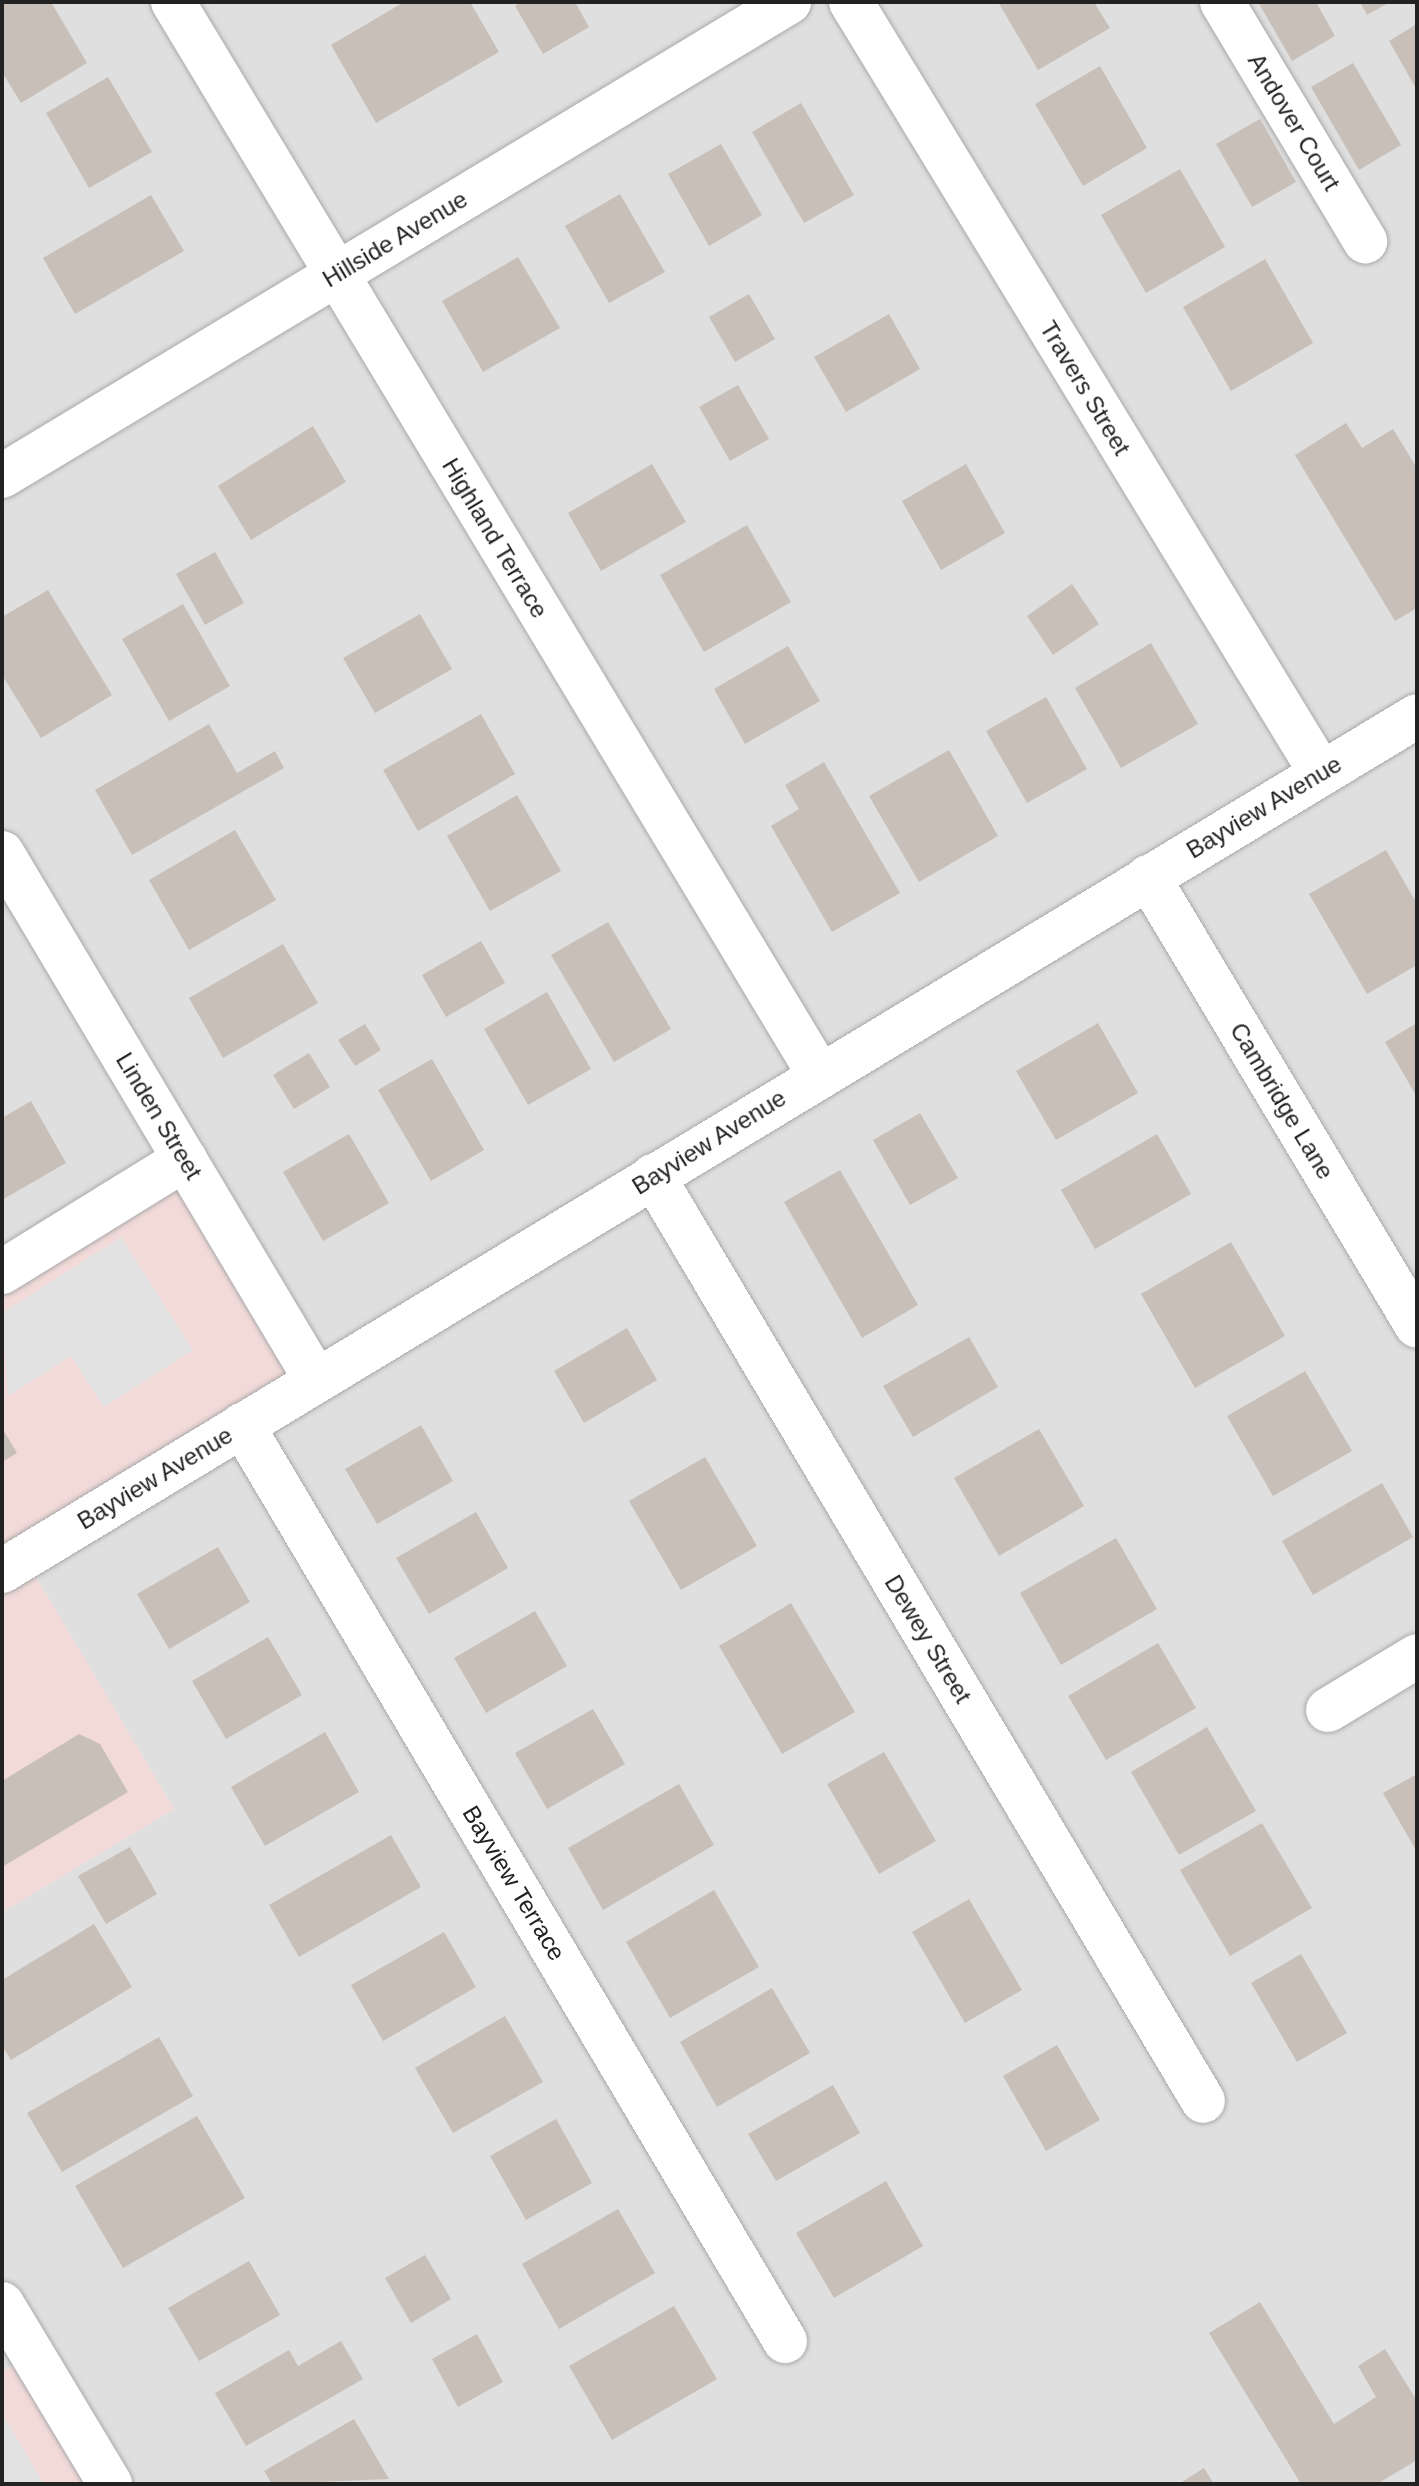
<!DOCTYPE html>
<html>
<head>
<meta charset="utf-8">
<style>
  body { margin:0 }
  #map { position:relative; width:1419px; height:2486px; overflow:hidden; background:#f2efe9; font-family:Arial,sans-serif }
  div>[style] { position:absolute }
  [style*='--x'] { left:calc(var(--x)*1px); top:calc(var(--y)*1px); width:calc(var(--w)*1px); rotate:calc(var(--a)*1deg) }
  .residential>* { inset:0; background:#e0dfdf }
  .commercial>* { inset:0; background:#f2dad9 }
  .parking>* { inset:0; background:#e2e2e2 }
  .building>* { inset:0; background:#c7bfb8 }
  .roads { filter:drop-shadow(0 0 2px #a9a9a9) drop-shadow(0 0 2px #a9a9a9) }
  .minor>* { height:44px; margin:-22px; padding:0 22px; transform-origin:22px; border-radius:22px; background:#fff }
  span { translate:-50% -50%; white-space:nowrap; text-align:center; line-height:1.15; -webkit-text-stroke:6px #fff; paint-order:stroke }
  .street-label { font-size:24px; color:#222 }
  .frame { position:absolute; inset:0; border:4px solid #222; pointer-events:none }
</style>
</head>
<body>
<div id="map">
  <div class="residential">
    <div style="clip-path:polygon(2px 2px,1417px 2px,1417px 2484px,110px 2484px,31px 2354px,2px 2372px,2px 1912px,174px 1809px,25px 1560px,2px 1272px)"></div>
  </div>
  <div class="commercial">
    <div style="clip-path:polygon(185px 1159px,316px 1380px,26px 1560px,174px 1809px,2px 1912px,2px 1272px)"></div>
    <div style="clip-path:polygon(32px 2354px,110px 2484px,2px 2484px,2px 2372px)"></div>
  </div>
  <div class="parking">
    <div style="clip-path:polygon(121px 1237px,193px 1350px,104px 1407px,71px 1356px,8px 1396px,2px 1313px)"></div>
    <div style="clip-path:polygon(2px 2413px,44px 2484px,2px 2484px)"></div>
  </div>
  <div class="building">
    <div style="clip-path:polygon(2px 2px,51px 2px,87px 63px,21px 103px,2px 72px)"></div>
    <div style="clip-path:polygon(404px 2px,470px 2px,499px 52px,376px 123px,331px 45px)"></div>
    <div style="clip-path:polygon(522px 2px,575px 2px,589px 27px,543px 54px,515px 6px)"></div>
    <div style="clip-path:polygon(998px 2px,1094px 2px,1110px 28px,1038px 70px)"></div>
    <div style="clip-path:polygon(1258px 2px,1316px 2px,1335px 36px,1292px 61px)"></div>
    <div style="clip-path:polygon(1360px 2px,1390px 2px,1367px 15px)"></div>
    <div style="clip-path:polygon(1417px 24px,1417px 90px,1389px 41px)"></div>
    <div style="clip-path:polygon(1353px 63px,1401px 145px,1359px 170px,1311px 87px)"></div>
    <div style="clip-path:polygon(1100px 66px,1147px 148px,1083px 186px,1035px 104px)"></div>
    <div style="clip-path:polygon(108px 77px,152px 152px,89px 188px,46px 113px)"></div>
    <div style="clip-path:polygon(801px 103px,854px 195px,804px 223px,752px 132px)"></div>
    <div style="clip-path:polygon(1260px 119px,1296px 182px,1252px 207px,1216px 144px)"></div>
    <div style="clip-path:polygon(721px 144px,762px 215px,709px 246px,668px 174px)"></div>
    <div style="clip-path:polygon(1180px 169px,1225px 247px,1146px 293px,1101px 215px)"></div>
    <div style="clip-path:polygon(620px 194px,665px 272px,609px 303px,565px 226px)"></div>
    <div style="clip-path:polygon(151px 195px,184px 251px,75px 314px,43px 258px)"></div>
    <div style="clip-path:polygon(518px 257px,560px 328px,483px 372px,442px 301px)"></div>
    <div style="clip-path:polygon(1265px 259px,1313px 343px,1231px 391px,1183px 307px)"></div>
    <div style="clip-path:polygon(749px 294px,775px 339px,735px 362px,709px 317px)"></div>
    <div style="clip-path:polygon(889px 314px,920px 369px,846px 412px,814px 357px)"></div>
    <div style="clip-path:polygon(738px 385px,769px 439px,730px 461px,699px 407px)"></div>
    <div style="clip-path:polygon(1346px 423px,1362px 448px,1393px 429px,1417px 468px,1417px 608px,1395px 621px,1295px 455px)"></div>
    <div style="clip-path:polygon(313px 426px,346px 482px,251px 540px,218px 486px)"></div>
    <div style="clip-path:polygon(652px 464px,686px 522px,601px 571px,568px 513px)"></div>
    <div style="clip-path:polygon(966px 464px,1005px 533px,941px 570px,902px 501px)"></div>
    <div style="clip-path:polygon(747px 525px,791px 602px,704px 652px,660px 575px)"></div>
    <div style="clip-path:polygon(215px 552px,244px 603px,205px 625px,176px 574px)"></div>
    <div style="clip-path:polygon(1072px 584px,1099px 624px,1053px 655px,1027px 616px)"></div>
    <div style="clip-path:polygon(48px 590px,112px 695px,41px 738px,2px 675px,2px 617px)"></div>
    <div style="clip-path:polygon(183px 604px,230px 686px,169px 721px,122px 639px)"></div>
    <div style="clip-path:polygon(420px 614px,452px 669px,375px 713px,343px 658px)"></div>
    <div style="clip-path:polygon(1151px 643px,1198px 724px,1121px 768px,1075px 688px)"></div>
    <div style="clip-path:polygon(788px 646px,820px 701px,745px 744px,714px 689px)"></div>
    <div style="clip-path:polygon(1046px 697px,1087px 769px,1027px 803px,986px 731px)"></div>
    <div style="clip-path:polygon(481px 714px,515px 774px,418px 831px,383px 770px)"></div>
    <div style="clip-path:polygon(209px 724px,237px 773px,275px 751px,284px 768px,132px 855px,95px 790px)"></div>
    <div style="clip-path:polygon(949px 750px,998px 836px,919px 882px,869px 796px)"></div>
    <div style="clip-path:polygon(824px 762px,900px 893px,832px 932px,771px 826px,799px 809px,785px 785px)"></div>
    <div style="clip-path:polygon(517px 795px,561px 871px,490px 911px,447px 836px)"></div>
    <div style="clip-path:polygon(235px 830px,276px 900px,189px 950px,149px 880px)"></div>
    <div style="clip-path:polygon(1386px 850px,1417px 904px,1417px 965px,1367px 994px,1309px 894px)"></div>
    <div style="clip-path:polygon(608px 922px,671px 1029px,614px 1062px,551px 955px)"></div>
    <div style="clip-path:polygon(481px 941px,505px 983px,446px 1017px,422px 975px)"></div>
    <div style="clip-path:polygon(283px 944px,318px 1003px,223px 1058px,189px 998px)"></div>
    <div style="clip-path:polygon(547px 992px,591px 1069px,528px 1105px,484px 1029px)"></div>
    <div style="clip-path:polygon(1098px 1023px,1138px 1093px,1056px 1140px,1016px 1071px)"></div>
    <div style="clip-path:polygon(1417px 1023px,1417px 1097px,1385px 1042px)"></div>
    <div style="clip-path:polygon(365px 1024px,381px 1050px,355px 1066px,338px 1040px)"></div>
    <div style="clip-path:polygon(309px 1053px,330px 1087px,294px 1109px,273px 1075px)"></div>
    <div style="clip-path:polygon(432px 1059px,484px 1150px,431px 1181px,378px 1090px)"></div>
    <div style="clip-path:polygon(31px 1101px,66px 1163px,2px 1200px,2px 1118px)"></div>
    <div style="clip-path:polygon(920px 1113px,958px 1178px,910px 1205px,873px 1140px)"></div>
    <div style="clip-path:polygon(349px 1134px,389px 1203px,323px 1241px,283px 1172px)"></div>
    <div style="clip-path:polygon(1157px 1134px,1191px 1194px,1095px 1249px,1061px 1190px)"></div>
    <div style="clip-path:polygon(840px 1170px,918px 1305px,862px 1338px,784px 1202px)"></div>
    <div style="clip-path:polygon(1231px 1242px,1285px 1336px,1195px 1388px,1141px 1294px)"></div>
    <div style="clip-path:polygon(627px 1328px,657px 1380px,584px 1423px,554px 1371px)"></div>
    <div style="clip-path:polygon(969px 1337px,998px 1387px,913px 1437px,883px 1386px)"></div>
    <div style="clip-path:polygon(1305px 1371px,1352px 1451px,1273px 1496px,1227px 1416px)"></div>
    <div style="clip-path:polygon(421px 1425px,453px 1481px,377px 1524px,345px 1469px)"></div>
    <div style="clip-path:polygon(2px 1428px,17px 1453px,2px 1462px)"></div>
    <div style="clip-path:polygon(1039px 1429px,1084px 1506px,999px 1556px,954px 1478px)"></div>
    <div style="clip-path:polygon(705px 1457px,757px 1546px,681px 1590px,629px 1501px)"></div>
    <div style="clip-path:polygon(1382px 1483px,1413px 1537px,1313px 1595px,1282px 1541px)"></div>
    <div style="clip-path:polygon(476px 1512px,508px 1568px,429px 1614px,396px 1558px)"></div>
    <div style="clip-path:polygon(1116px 1538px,1157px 1609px,1061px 1665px,1020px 1593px)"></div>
    <div style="clip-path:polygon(218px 1547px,250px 1602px,169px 1649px,137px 1594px)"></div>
    <div style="clip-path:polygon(791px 1603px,855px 1712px,782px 1754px,719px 1646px)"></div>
    <div style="clip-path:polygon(535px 1611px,567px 1666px,486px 1713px,454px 1658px)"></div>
    <div style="clip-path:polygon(268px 1637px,302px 1695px,226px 1739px,192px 1681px)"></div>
    <div style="clip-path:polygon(1158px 1643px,1196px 1708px,1106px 1760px,1068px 1696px)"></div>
    <div style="clip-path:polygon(593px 1709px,625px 1764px,547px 1809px,515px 1753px)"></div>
    <div style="clip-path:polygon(1207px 1727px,1256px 1811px,1179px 1855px,1131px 1772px)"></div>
    <div style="clip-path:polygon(325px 1732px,359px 1792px,265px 1846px,231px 1787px)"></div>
    <div style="clip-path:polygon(79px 1734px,100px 1744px,128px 1792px,2px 1867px,2px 1781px)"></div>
    <div style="clip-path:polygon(884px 1752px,936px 1841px,879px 1874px,827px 1784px)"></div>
    <div style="clip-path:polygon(1417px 1774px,1417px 1852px,1383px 1793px)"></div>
    <div style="clip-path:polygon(679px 1784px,714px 1845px,603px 1910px,568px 1848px)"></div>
    <div style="clip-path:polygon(1262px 1823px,1312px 1908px,1230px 1956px,1180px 1870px)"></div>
    <div style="clip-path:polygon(391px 1835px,421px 1887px,299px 1957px,269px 1905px)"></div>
    <div style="clip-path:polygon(130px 1847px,157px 1894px,106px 1924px,78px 1876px)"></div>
    <div style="clip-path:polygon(714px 1890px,759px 1967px,670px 2018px,626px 1942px)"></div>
    <div style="clip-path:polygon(969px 1899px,1022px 1990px,965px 2023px,912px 1932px)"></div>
    <div style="clip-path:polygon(94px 1924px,132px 1987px,11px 2060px,2px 2046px,2px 1980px)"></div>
    <div style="clip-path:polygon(444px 1932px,476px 1987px,383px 2041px,351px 1985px)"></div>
    <div style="clip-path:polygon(1301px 1954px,1347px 2033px,1297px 2062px,1251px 1983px)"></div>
    <div style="clip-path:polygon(772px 1988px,810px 2053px,717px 2107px,680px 2042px)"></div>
    <div style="clip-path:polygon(505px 2016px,543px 2082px,453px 2133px,415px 2068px)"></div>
    <div style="clip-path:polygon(159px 2037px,193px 2096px,62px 2172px,27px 2113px)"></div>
    <div style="clip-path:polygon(1057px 2045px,1100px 2120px,1046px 2151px,1003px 2076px)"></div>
    <div style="clip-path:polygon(833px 2085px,860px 2133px,776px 2181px,748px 2134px)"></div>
    <div style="clip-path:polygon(197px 2116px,245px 2198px,123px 2268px,75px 2186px)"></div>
    <div style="clip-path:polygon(556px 2119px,592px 2183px,526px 2220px,490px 2156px)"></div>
    <div style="clip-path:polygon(886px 2181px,923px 2246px,834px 2298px,796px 2233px)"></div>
    <div style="clip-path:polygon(618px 2209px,655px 2273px,559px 2329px,522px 2264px)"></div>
    <div style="clip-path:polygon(425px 2255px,451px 2299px,411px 2323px,385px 2278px)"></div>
    <div style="clip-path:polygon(249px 2261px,280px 2315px,199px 2361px,168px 2308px)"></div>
    <div style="clip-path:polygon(1260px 2302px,1334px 2424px,1376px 2397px,1358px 2366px,1385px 2349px,1417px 2401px,1417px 2460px,1377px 2484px,1301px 2484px,1209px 2333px)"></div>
    <div style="clip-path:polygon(674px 2306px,717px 2379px,612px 2440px,569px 2366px)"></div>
    <div style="clip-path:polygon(477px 2334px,503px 2382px,458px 2407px,432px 2359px)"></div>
    <div style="clip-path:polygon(341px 2341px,363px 2379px,246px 2446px,215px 2393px,289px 2350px,298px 2366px)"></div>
    <div style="clip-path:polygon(354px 2419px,389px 2479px,272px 2484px,264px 2471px)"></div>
    <div style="clip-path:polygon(1204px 2468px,1214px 2484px,1179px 2484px)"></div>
  </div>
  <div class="roads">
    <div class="minor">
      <div style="--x:173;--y:2;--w:1252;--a:58.93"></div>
      <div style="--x:851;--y:2;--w:903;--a:58.63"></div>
      <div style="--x:1222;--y:2;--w:279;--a:59.1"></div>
      <div style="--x:2;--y:476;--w:919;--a:-31.06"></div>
      <div style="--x:2;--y:853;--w:613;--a:59.21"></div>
      <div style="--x:1148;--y:877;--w:523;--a:59.07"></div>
      <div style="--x:653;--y:1176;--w:1076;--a:59.26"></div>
      <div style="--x:2;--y:1272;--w:215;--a:-31.7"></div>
      <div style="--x:242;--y:1425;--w:1065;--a:59.34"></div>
      <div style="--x:2;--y:1571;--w:1653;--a:-31.14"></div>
      <div style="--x:1328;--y:1710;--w:104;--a:-31.2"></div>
      <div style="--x:2;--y:2304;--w:210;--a:59"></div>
    </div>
  </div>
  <div class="street-label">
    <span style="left:1294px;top:122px;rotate:59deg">Andover Court</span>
    <span style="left:395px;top:239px;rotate:-31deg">Hillside Avenue</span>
    <span style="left:1085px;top:388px;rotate:59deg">Travers Street</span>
    <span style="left:495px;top:538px;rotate:59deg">Highland Terrace</span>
    <span style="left:1264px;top:807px;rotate:-31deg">Bayview Avenue</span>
    <span style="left:1282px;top:1101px;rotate:59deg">Cambridge Lane</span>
    <span style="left:159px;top:1116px;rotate:59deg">Linden Street</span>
    <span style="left:709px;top:1142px;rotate:-32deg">Bayview Avenue</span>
    <span style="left:155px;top:1478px;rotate:-31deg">Bayview Avenue</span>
    <span style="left:928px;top:1639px;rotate:59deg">Dewey Street</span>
    <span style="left:514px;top:1883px;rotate:59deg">Bayview Terrace</span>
  </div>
  <div class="frame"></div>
</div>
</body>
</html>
